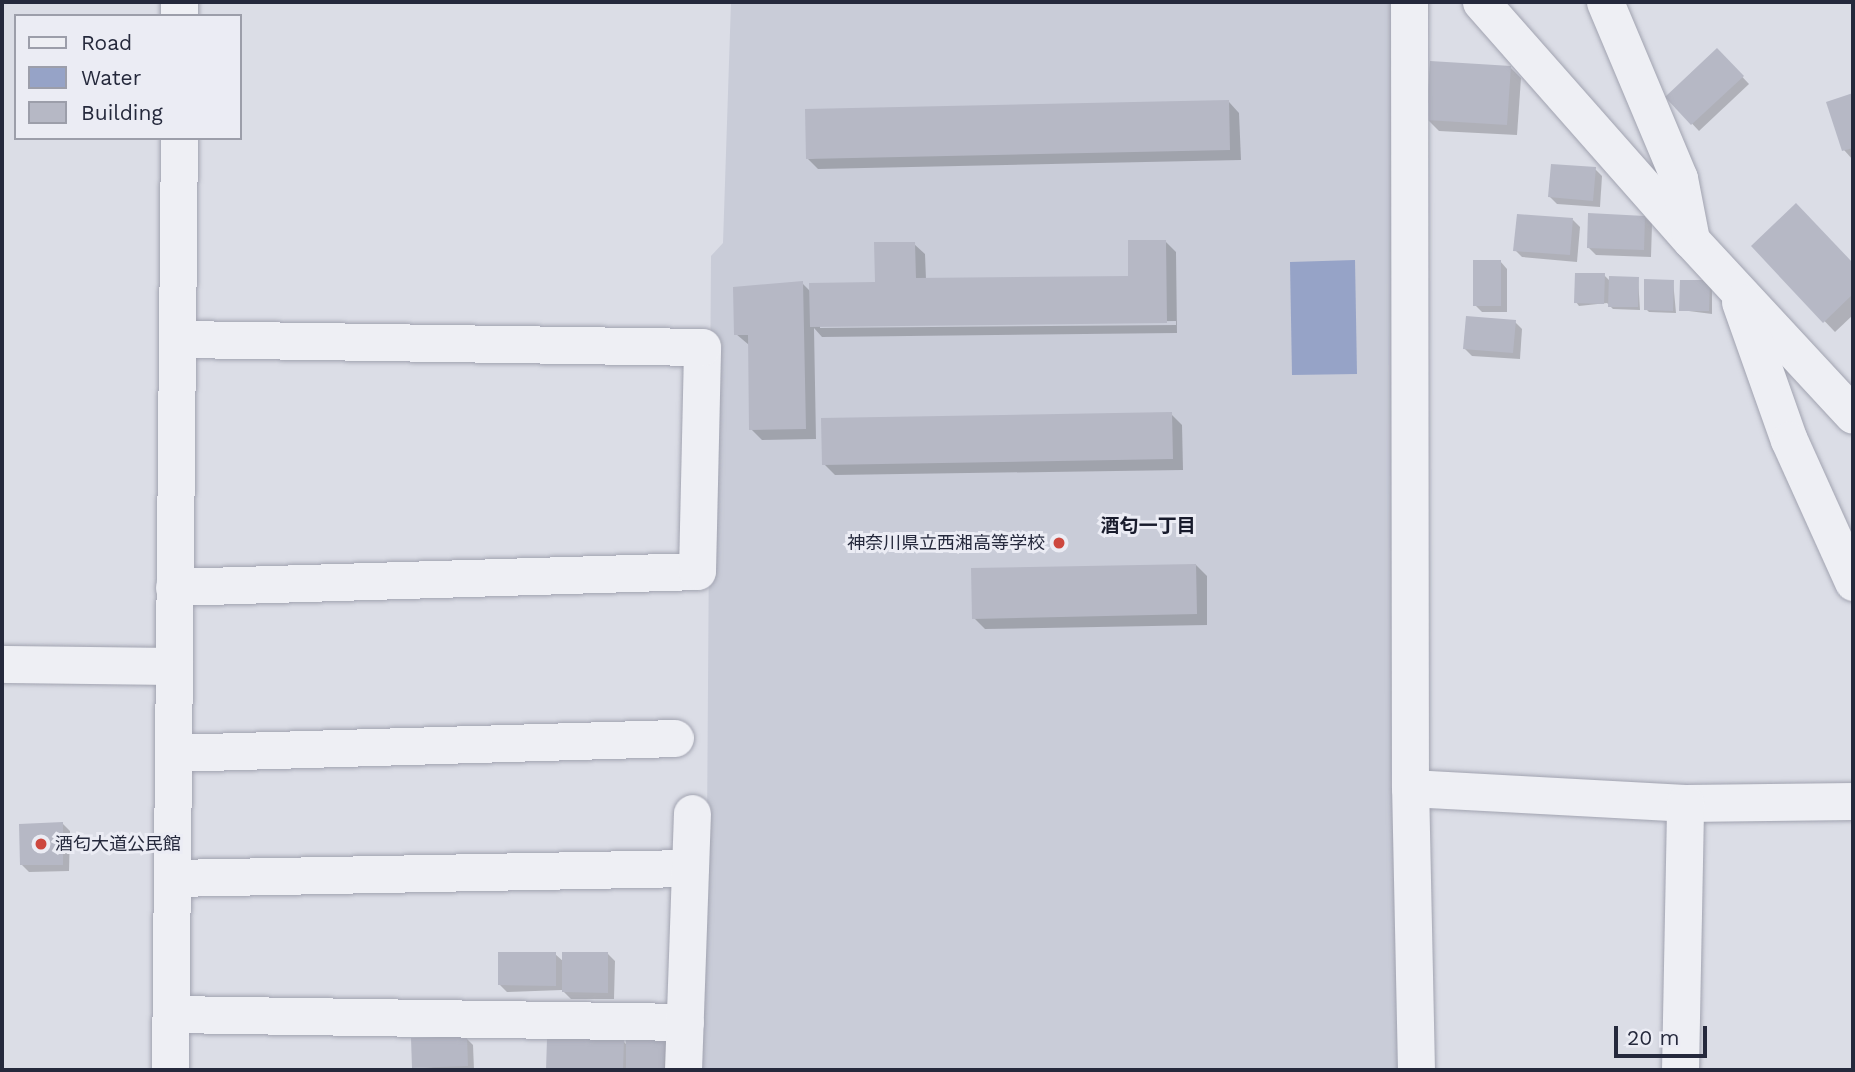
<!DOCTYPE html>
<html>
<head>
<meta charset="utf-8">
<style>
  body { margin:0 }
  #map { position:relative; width:1855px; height:1072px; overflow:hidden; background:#dbdde6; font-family:"Work Sans","Noto Sans JP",sans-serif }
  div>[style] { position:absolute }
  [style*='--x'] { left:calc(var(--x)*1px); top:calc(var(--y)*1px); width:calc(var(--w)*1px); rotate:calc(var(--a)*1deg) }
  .built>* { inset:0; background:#c9ccd8 }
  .water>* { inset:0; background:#96a3c7 }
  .shadow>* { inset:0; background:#0003 }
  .building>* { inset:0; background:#b6b8c5 }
  .roads { filter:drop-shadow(0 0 2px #a1a3b0) drop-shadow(0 0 2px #a1a3b0) }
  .minor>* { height:37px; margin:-18.5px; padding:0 18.5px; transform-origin:18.5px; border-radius:18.5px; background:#eeeff4 }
  .dots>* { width:19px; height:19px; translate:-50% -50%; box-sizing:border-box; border:4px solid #ebecf4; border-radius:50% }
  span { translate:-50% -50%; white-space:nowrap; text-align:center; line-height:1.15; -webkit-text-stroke:6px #ebecf4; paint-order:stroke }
  .poi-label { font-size:18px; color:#25293c }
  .right { translate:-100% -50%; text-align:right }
  .left { translate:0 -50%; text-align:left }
  .neighbourhood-label { font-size:19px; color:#181b2c; font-weight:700 }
  .frame { position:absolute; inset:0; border:4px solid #25293c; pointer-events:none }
  .legend { position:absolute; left:14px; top:14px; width:228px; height:126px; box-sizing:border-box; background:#ebecf4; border:2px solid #9c9eaa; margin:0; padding:9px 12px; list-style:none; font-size:21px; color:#25293c }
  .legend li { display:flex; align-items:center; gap:14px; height:35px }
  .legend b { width:35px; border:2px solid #9c9eaa }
  .scale { position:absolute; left:1614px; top:1026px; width:93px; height:32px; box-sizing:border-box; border:4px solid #25293c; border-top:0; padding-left:9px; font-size:21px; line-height:24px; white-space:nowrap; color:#25293c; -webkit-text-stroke:5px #ebecf4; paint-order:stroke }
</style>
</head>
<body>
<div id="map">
  <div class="built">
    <div style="clip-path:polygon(731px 2px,1396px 2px,1422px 1070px,694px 1070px,707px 829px,711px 256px,723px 243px)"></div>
  </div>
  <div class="water">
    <div style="clip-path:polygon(1355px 260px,1357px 374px,1292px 375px,1290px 262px)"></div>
  </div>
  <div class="shadow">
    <div style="clip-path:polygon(1717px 50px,1749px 84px,1699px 131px,1667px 97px)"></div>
    <div style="clip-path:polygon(1510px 67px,1521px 78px,1517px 135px,1439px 131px,1428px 120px)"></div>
    <div style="clip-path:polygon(1853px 95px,1853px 160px,1844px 150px,1828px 103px)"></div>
    <div style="clip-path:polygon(1229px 102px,1239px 113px,1241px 160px,818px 169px,808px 159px)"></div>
    <div style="clip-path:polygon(1595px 169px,1602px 176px,1600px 207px,1557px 204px,1550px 197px)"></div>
    <div style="clip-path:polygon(1796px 206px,1853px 265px,1853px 315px,1835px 332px,1753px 246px)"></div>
    <div style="clip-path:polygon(1645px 217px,1652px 224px,1651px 257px,1596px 255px,1589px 248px)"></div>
    <div style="clip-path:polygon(1573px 220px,1580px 227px,1577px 262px,1522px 257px,1515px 250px)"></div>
    <div style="clip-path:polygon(evenodd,1165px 241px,1176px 252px,1177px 333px,822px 337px,814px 328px,816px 439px,762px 440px,751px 429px,749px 345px,736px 334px,802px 283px,811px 292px,877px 283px,914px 244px,925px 254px,926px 279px,1130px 278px,1165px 241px,1176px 321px,1176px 325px,820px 328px,820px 325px,1176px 321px)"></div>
    <div style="clip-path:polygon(1500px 261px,1507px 269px,1507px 312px,1482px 312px,1475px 305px)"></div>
    <div style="clip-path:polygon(1604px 275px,1610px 281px,1638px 278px,1640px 310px,1613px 309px,1607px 303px,1579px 306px,1576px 302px)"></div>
    <div style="clip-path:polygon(1673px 281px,1676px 313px,1649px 312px,1646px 309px)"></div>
    <div style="clip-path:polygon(1712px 285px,1712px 314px,1681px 310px)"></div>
    <div style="clip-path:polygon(1515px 322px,1522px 329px,1520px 359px,1472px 356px,1465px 349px)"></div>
    <div style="clip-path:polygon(1171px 414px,1182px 425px,1183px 470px,835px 475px,824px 464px)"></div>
    <div style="clip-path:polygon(1196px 565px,1207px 576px,1207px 625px,985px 629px,974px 618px)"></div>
    <div style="clip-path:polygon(63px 824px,70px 831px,69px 871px,29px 872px,21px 864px)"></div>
    <div style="clip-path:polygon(555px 954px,564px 962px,608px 954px,615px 961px,614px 999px,571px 999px,562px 990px,507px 992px,500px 985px)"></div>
    <div style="clip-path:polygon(466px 1038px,473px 1045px,474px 1070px,413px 1067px)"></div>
    <div style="clip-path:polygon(664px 1040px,671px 1047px,671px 1070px,547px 1069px,623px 1041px,628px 1046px)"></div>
  </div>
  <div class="building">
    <div style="clip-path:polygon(1717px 48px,1744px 76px,1691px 125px,1665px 97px)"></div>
    <div style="clip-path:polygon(1430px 61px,1511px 66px,1507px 125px,1426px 120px)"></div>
    <div style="clip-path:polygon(1853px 93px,1853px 148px,1842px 151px,1826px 102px)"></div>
    <div style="clip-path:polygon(1229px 100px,1230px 150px,806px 159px,805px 109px)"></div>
    <div style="clip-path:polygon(1551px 164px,1596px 167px,1593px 201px,1548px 197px)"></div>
    <div style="clip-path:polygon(1796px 203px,1853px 263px,1853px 294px,1823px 323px,1751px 246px)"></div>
    <div style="clip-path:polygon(1588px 213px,1645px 216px,1644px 250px,1587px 248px)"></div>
    <div style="clip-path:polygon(1517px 214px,1573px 218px,1570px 255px,1513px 251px)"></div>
    <div style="clip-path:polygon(1128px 240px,1166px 240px,1167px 323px,810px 327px,809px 283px,875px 282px,874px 242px,915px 242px,916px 278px,1128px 276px)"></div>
    <div style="clip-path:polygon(1473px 260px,1501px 260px,1501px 306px,1473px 306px)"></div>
    <div style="clip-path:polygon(1575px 273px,1605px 273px,1604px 304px,1574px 303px)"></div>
    <div style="clip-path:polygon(1609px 276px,1639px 277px,1638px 307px,1608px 307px)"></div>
    <div style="clip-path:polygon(1644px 279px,1674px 280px,1673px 311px,1644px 310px)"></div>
    <div style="clip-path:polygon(1680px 280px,1710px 280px,1709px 311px,1679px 311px)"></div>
    <div style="clip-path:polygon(803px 281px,806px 429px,749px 430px,748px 335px,734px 335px,733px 287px)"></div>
    <div style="clip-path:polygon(1466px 316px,1516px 320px,1513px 353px,1463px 349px)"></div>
    <div style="clip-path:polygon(1172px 412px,1173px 459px,822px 465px,821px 418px)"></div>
    <div style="clip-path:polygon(1196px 564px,1197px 614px,972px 619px,971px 568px)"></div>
    <div style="clip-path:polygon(63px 822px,63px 865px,20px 865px,19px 824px)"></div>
    <div style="clip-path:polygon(498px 952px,556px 952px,556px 986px,498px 985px)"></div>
    <div style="clip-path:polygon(562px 952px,608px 952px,608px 993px,562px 992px)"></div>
    <div style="clip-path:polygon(467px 1036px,468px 1066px,412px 1068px,411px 1038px)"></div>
    <div style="clip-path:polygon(547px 1038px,624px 1039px,623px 1070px,546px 1070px)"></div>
    <div style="clip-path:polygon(626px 1038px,665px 1038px,664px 1070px,626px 1070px)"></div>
  </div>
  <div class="roads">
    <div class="minor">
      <div style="--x:1409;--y:2;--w:786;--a:89.93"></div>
      <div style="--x:1481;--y:2;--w:317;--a:48.6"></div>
      <div style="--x:1691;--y:240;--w:238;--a:47.2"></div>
      <div style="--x:1605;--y:2;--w:191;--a:67.2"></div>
      <div style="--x:1679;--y:178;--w:63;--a:79"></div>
      <div style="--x:179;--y:16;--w:14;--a:-90"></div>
      <div style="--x:1740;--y:302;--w:146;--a:70.5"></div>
      <div style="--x:1789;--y:440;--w:156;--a:65.7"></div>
      <div style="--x:174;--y:587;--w:523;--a:-1.75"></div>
      <div style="--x:697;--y:571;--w:224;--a:-88.7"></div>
      <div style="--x:702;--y:347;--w:523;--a:-179.12"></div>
      <div style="--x:2;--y:664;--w:172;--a:0.7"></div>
      <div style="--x:173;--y:753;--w:502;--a:-1.71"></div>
      <div style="--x:172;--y:878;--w:518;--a:-1.11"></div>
      <div style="--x:171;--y:1014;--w:514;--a:0.89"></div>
      <div style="--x:170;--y:1070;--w:932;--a:-89.45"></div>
      <div style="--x:683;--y:1070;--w:257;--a:-88"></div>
      <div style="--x:1416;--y:1070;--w:282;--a:-91.2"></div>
      <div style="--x:1410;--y:788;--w:275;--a:3.1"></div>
      <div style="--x:1685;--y:803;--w:168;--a:-0.7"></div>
      <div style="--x:1680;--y:1070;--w:267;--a:-88.9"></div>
    </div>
  </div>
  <div class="dots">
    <div style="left:1059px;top:543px;background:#cd473e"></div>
    <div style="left:41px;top:844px;background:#cd473e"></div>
  </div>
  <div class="poi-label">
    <span class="right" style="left:1045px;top:543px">神奈川県立西湘高等学校</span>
    <span class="left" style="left:55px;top:844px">酒匂大道公民館</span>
  </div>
  <div class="neighbourhood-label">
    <span style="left:1148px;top:526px">酒匂一丁目</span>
  </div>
  <div class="frame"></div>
  <ul class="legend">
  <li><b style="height:9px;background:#eeeff4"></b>Road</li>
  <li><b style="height:19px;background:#96a3c7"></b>Water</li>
  <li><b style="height:19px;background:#b6b8c5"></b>Building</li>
  </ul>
  <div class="scale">20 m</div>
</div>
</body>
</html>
